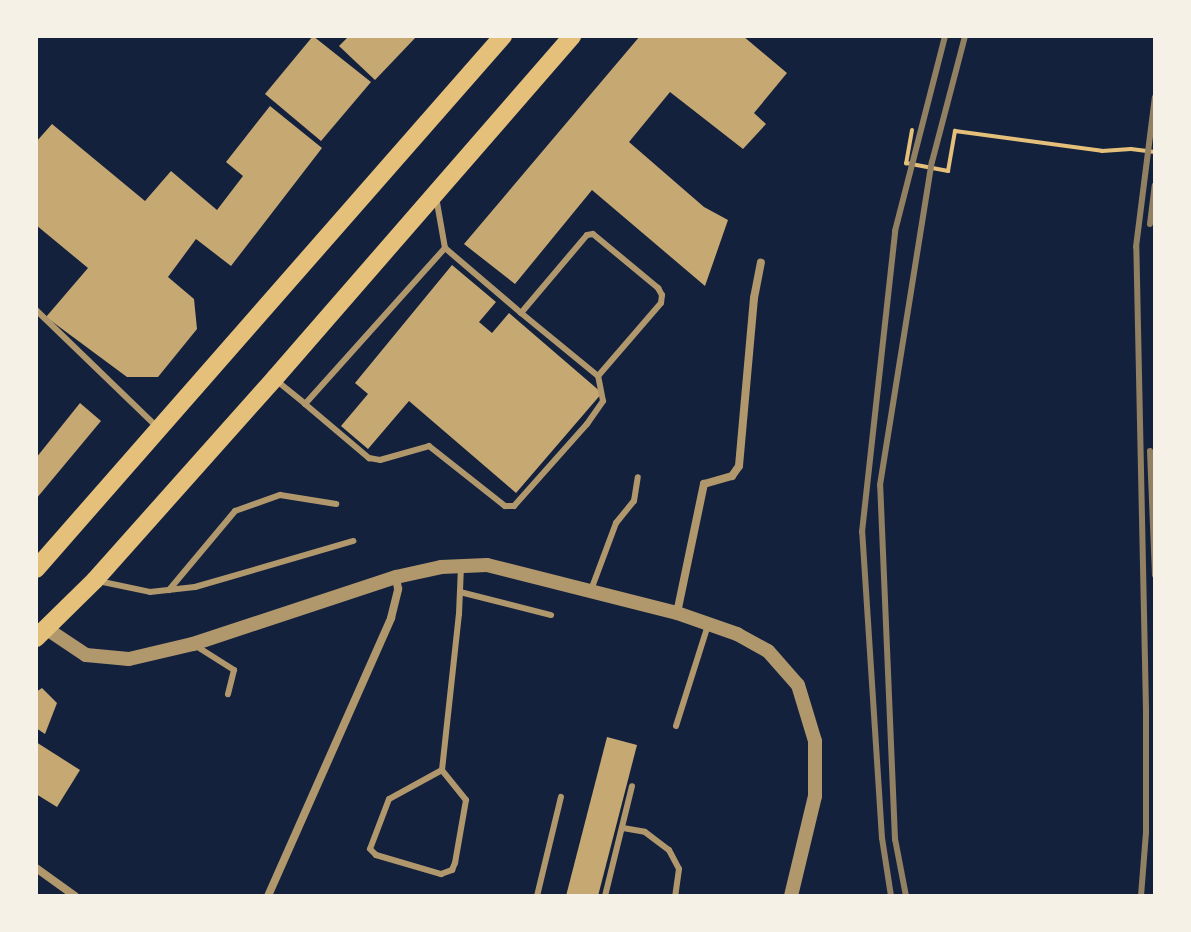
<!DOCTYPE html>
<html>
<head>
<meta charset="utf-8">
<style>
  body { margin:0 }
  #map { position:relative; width:1191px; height:932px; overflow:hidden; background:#14213d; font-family:"DM Sans",sans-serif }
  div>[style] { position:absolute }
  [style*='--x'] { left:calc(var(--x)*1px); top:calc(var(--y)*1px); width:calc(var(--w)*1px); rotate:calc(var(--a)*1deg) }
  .building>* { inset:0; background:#c6a872 }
  .path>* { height:4px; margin:-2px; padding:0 2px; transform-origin:2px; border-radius:2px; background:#e5c07b }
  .service>* { height:6px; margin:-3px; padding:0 3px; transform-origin:3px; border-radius:3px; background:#b1986c }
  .minor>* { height:8px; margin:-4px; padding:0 4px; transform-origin:4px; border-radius:4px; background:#b1986c }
  .tertiary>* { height:14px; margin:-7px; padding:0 7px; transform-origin:7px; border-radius:7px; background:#b1986c }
  .primary>* { height:18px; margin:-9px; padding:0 9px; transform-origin:9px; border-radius:9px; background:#e5c07b }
  .rail>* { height:6px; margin:-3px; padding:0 3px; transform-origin:3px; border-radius:3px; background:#918062 }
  span { translate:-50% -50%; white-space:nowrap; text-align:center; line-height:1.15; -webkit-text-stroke:6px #f6f1e7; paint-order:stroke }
  .frame { position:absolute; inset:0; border:38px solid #f6f1e7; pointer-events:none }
</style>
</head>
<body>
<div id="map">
  <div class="building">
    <div style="clip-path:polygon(313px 36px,371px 82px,321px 141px,265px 94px)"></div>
    <div style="clip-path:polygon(349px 36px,417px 36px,375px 80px,339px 46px)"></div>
    <div style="clip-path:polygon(640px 36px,743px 36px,787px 73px,754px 113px,766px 124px,743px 149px,670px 92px,629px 142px,704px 207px,728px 220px,705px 286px,592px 190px,515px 284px,464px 244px)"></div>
    <div style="clip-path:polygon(270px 106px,322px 148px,231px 266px,196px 239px,168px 277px,194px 299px,197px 329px,158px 377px,127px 377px,46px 317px,88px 268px,36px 225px,36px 142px,52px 124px,145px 201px,171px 171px,217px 210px,243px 176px,226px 162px)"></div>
    <div style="clip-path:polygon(452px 265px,496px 302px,479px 322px,492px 333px,509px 313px,602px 393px,516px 493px,409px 401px,368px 449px,341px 426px,368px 394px,355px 383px)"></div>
    <div style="clip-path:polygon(80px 403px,101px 421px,36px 499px,36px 458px)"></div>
    <div style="clip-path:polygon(42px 688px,57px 703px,45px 734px,36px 728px,36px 692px)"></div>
    <div style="clip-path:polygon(607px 737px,637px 745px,598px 896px,566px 896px)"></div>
    <div style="clip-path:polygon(36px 742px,80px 770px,57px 807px,36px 794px)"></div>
  </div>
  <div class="path">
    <div style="--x:912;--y:130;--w:34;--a:100"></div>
    <div style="--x:906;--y:163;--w:43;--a:10.8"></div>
    <div style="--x:948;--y:171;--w:41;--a:-80.1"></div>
    <div style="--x:955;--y:131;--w:148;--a:7.7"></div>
    <div style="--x:1102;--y:151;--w:29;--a:-4"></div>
    <div style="--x:1131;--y:149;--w:24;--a:7"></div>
  </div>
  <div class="service">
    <div style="--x:445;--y:248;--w:100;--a:40.5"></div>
    <div style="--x:36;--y:310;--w:170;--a:44"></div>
    <div style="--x:277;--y:381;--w:36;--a:39"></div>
    <div style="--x:305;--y:404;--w:210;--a:-48.1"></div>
    <div style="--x:445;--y:248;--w:52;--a:-100"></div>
    <div style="--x:305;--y:404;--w:84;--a:40.2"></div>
    <div style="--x:369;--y:458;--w:11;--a:10"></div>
    <div style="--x:380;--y:460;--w:51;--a:-15.9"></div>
    <div style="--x:429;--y:446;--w:97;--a:38.3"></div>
    <div style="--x:505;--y:506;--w:9;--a:0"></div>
    <div style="--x:514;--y:506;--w:110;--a:-48.3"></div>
    <div style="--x:587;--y:424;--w:28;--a:-55"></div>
    <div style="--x:603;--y:401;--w:25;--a:-101"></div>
    <div style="--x:598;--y:376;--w:99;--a:-140.7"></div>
    <div style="--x:521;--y:313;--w:102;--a:-49.8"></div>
    <div style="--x:587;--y:235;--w:6;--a:-9"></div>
    <div style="--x:593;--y:234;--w:85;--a:39.7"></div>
    <div style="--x:658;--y:288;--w:8;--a:60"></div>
    <div style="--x:662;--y:295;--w:8;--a:97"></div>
    <div style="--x:661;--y:303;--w:96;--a:130.8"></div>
    <div style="--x:98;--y:581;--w:53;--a:11.9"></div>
    <div style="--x:150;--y:592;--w:45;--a:-6.3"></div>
    <div style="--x:195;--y:587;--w:165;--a:-16.2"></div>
    <div style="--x:169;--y:590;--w:103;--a:-50.1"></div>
    <div style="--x:235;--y:511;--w:48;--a:-19.6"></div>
    <div style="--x:280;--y:495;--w:57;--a:9.1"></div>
    <div style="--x:591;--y:590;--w:72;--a:-69.5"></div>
    <div style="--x:616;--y:523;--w:28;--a:-51"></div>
    <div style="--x:634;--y:501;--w:24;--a:-81"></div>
    <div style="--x:460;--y:592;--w:94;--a:14.2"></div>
    <div style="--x:196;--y:646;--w:45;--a:32.3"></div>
    <div style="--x:234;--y:670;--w:25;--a:104"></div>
    <div style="--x:676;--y:726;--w:106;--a:-72.4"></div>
    <div style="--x:442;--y:770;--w:60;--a:151.3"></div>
    <div style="--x:389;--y:799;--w:53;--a:110.8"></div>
    <div style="--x:370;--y:849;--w:8;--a:45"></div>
    <div style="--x:376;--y:855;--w:68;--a:16.3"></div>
    <div style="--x:441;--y:874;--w:12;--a:-20"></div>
    <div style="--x:452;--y:870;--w:8;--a:-67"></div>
    <div style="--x:455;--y:863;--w:64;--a:-80.1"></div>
    <div style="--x:466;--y:800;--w:38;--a:-129"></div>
    <div style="--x:442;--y:770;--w:157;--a:-83.8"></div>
    <div style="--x:459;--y:614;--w:47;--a:-87.6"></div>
    <div style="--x:623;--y:828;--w:22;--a:10"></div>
    <div style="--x:645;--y:832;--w:30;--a:37"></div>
    <div style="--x:669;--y:850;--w:21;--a:62"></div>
    <div style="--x:679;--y:869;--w:27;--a:98"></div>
    <div style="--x:537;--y:896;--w:102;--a:-76.4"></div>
    <div style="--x:605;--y:896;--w:113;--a:-76.2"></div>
  </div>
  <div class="minor">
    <div style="--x:677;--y:613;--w:132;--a:-78.2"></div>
    <div style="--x:704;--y:484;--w:29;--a:-16"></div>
    <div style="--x:732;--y:476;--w:12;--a:-55"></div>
    <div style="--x:739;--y:466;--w:169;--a:-84.9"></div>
    <div style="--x:754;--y:298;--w:36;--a:-79"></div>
    <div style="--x:36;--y:868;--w:48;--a:35.7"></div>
    <div style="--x:268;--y:896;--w:304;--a:-66.1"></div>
    <div style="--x:391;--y:618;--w:30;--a:-76"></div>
    <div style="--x:398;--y:589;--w:12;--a:-99"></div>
  </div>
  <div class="tertiary">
    <div style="--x:47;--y:629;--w:47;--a:33.7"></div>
    <div style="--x:86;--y:655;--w:43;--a:5.3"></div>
    <div style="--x:129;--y:659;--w:66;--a:-13.2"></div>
    <div style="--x:193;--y:644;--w:214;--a:-18.3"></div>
    <div style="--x:396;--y:577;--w:46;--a:-12.5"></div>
    <div style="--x:441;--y:567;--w:46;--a:-2.5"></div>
    <div style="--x:487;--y:565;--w:196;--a:14.2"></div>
    <div style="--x:677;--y:613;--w:64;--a:19.3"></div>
    <div style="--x:737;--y:634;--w:35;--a:29"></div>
    <div style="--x:768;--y:651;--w:45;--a:48.6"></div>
    <div style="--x:798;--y:685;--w:59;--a:73.1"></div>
    <div style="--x:815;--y:741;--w:55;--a:90"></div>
    <div style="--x:815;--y:796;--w:103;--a:103.5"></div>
  </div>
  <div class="primary">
    <div style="--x:36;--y:569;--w:709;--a:-48.78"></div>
    <div style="--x:36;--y:638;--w:83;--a:-44.5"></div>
    <div style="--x:95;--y:580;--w:271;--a:-48.3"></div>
    <div style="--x:275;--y:378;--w:453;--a:-49"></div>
  </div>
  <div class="rail">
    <div style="--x:1150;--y:224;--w:39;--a:-83"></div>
    <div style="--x:1150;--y:451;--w:124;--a:87.7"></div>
    <div style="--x:891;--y:896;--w:59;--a:-98.8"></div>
    <div style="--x:882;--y:838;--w:307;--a:-93.7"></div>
    <div style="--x:862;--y:532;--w:303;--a:-83.7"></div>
    <div style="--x:895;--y:231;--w:201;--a:-75.6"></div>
    <div style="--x:906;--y:896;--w:58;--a:-100.9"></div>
    <div style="--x:895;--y:839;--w:354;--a:-92.4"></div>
    <div style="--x:880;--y:485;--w:327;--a:-80.9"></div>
    <div style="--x:932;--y:162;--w:130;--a:-75.3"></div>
    <div style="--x:1141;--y:896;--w:64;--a:-85.5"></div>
    <div style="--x:1146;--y:832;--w:123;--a:-90"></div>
    <div style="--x:1146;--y:709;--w:462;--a:-91.2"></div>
    <div style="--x:1136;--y:247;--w:151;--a:-82.8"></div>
  </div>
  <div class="frame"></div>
</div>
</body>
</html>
